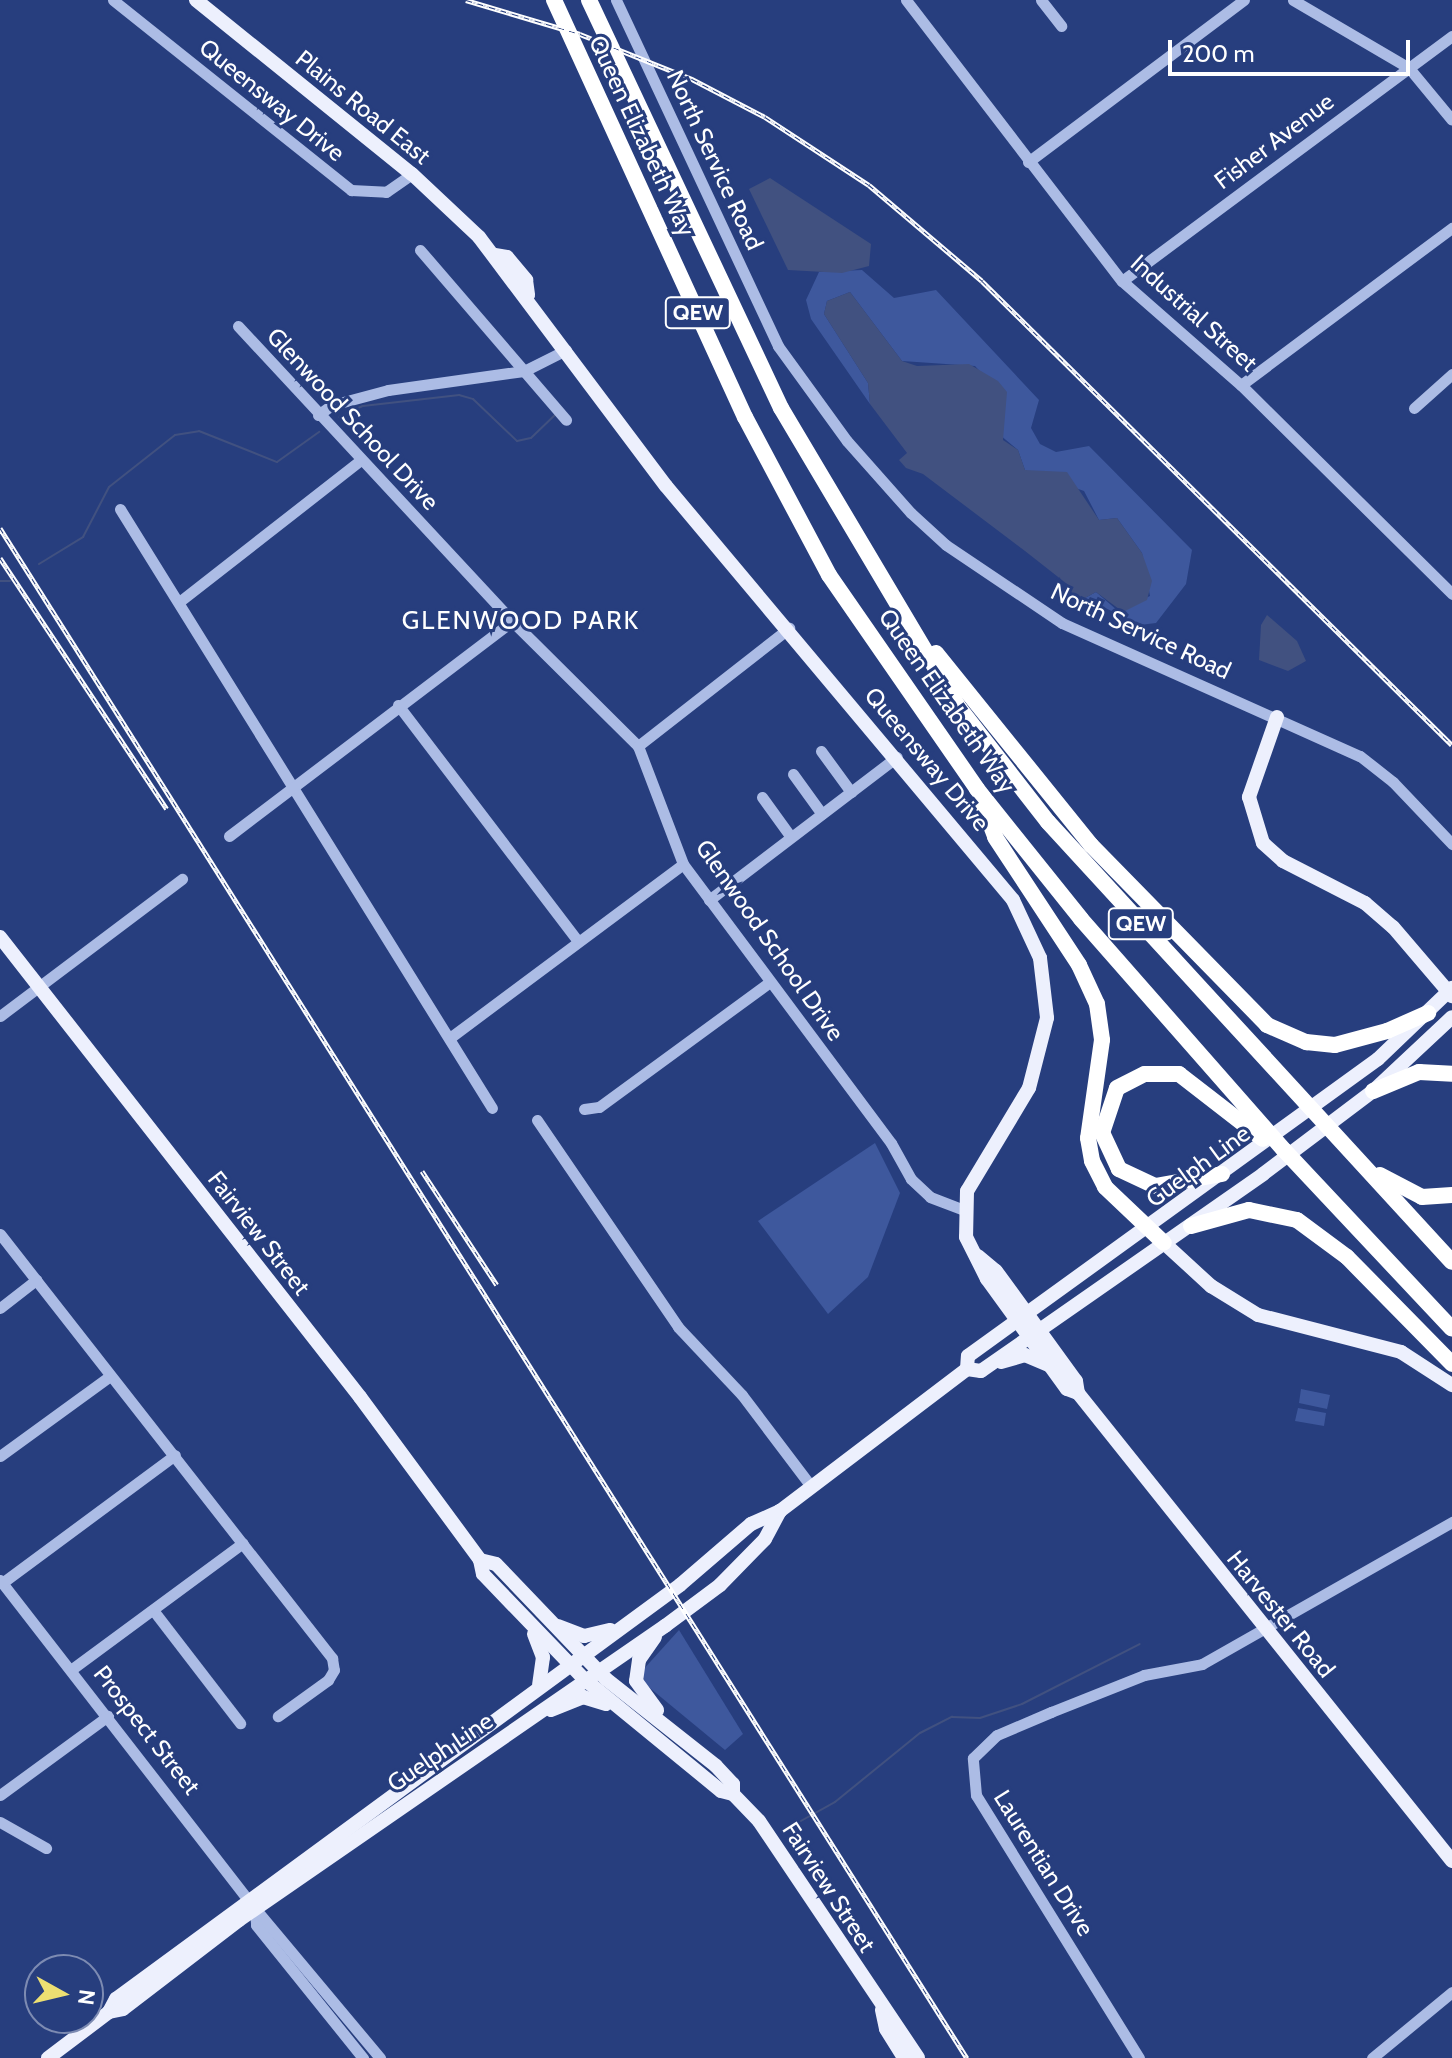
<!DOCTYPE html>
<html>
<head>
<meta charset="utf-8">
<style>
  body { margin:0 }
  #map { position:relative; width:1452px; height:2058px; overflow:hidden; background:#273e7e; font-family:Cabin,sans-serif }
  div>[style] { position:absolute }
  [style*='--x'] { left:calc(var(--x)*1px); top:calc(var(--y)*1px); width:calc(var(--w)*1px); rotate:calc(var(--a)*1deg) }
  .green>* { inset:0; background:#3e589d }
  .water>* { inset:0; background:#415180 }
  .stream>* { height:2px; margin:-1px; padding:0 1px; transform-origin:1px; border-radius:1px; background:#415180 }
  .minor>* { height:11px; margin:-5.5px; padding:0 5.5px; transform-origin:5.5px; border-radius:5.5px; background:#acbce5 }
  .major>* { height:14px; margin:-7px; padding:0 7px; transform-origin:7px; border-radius:7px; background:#edf0fd }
  .highway>* { height:16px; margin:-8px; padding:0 8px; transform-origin:8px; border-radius:8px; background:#fff }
  .rail>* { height:5px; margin-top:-2.5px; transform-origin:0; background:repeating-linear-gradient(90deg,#273e7e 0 6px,#fff 0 12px); box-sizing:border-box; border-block:2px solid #fff }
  span { translate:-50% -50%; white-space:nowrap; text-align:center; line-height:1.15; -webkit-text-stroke:6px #273e7e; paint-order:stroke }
  .shield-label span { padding:2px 6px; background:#273e7e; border:2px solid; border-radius:6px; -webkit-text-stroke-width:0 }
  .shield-label { font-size:22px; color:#fff; font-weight:700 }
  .street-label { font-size:24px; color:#fff }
  .neighbourhood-label { font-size:26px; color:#fff; letter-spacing:2px }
  .north { position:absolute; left:24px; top:1954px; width:80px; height:80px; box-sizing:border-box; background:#273e7e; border:2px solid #7d8bb2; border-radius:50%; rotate:98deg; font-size:22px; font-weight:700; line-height:32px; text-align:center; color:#fff }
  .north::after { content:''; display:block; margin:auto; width:28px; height:36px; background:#eddf72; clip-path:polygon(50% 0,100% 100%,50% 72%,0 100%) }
  .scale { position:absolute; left:1168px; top:40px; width:242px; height:36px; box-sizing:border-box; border:4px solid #fff; border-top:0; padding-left:10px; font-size:24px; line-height:28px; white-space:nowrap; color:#fff; -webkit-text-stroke:6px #273e7e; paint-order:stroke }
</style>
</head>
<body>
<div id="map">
  <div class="green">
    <div style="clip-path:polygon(862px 270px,894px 298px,936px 290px,1039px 400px,1031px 428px,1040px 444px,1056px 452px,1089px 446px,1192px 550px,1186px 584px,1156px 623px,1140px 625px,1085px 598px,1096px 592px,1118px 611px,1150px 596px,1142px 553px,1117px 518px,1099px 520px,1084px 491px,1025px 470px,1018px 450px,1000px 435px,986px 378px,975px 366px,902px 361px,850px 292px,827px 301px,824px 314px,868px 383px,870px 404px,811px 319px,806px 300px,819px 272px)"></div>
    <div style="clip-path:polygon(875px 1143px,900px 1193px,868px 1277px,828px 1314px,758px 1221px)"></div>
    <div style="clip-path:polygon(1301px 1389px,1330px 1395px,1327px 1409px,1299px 1403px)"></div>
    <div style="clip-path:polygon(1298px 1408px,1326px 1413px,1324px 1426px,1295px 1421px)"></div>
    <div style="clip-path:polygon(679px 1630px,743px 1734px,725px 1750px,645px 1684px,642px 1671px)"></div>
  </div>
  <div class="water">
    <div style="clip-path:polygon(770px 178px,871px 244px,869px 266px,842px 273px,788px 270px,749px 189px)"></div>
    <div style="clip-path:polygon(850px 292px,902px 361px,917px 366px,969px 364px,998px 381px,1007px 392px,1003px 440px,1018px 450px,1025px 470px,1067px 472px,1099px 520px,1117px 518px,1142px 553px,1152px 581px,1147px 600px,1123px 612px,1096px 592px,1085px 598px,1073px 595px,1067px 584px,1025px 551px,923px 474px,906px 468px,899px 460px,907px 453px,870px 404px,868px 383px,824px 314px,827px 301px)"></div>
    <div style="clip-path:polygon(1267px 615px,1297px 641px,1306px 661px,1288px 671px,1259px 660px,1261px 625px)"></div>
  </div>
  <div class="stream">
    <div style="--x:339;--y:417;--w:26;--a:-25"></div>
    <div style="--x:363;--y:406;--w:97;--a:-6.5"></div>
    <div style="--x:459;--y:395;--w:15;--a:16"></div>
    <div style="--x:473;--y:399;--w:61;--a:43.7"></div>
    <div style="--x:517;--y:441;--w:14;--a:-12"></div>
    <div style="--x:531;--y:438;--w:35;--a:-44"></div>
    <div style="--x:39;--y:564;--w:52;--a:-31.5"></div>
    <div style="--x:83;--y:537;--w:56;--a:-62.5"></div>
    <div style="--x:109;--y:487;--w:84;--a:-38.2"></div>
    <div style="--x:175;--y:435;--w:24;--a:-9"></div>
    <div style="--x:199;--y:431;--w:84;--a:21.7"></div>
    <div style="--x:277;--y:462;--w:52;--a:-35.5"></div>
    <div style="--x:0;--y:581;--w:10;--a:0"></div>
    <div style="--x:799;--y:1822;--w:41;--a:-29.1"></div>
    <div style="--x:835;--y:1802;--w:109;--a:-39.1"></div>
    <div style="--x:920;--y:1733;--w:36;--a:-27"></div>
    <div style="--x:952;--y:1717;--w:28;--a:2"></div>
    <div style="--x:980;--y:1718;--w:44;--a:-18.4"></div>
    <div style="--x:1022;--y:1704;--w:132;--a:-27"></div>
  </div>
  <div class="minor">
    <div style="--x:113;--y:0;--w:305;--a:38.6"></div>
    <div style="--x:351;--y:190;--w:35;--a:3"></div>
    <div style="--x:386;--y:192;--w:32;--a:-35"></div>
    <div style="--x:616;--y:0;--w:382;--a:64.9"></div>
    <div style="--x:778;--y:346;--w:117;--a:54"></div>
    <div style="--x:847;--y:441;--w:96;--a:48.4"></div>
    <div style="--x:911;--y:513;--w:47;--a:42.4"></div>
    <div style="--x:946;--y:545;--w:140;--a:33.9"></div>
    <div style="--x:1062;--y:623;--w:326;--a:24.1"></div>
    <div style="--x:1360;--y:756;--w:42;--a:38.2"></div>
    <div style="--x:1393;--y:782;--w:86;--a:46.4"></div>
    <div style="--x:906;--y:0;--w:354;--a:52.5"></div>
    <div style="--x:1122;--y:281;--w:158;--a:41.2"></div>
    <div style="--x:1241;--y:385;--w:297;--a:44.7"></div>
    <div style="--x:1041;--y:0;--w:33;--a:52"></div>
    <div style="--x:1293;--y:0;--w:134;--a:30.4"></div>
    <div style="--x:1409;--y:68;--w:67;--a:50.4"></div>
    <div style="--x:1028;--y:162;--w:270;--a:-36.9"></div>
    <div style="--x:420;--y:250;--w:224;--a:49.3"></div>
    <div style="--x:1122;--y:281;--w:411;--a:-36.6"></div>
    <div style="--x:238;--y:326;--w:403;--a:47.1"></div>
    <div style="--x:512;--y:621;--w:177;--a:44.8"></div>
    <div style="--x:638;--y:746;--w:126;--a:69.1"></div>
    <div style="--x:683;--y:864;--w:348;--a:53.3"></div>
    <div style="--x:891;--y:1143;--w:41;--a:60.9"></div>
    <div style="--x:911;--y:1179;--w:26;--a:43"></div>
    <div style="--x:930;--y:1197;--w:34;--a:21"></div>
    <div style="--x:1241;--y:385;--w:263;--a:-36.7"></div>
    <div style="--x:1414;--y:408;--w:51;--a:-41.8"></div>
    <div style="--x:318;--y:415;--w:17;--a:-36"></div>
    <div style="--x:332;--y:405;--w:58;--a:-15"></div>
    <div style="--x:388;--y:390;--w:137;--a:-8"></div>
    <div style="--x:524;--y:371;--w:47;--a:-26.6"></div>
    <div style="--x:120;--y:509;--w:705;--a:58.16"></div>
    <div style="--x:179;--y:602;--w:231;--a:-38"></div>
    <div style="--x:398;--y:705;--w:297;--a:52.7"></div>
    <div style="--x:638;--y:746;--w:192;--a:-38"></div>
    <div style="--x:821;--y:751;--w:51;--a:53.8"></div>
    <div style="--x:793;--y:774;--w:49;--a:54.1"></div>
    <div style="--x:762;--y:797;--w:49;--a:54.1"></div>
    <div style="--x:229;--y:836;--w:355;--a:-37.2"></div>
    <div style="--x:709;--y:900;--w:236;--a:-37.3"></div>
    <div style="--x:0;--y:1016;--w:228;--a:-37"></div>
    <div style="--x:451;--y:1037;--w:289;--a:-36.7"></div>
    <div style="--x:584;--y:1109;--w:15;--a:-8"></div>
    <div style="--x:599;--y:1107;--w:212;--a:-36.2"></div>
    <div style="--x:537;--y:1120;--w:250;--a:55.7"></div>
    <div style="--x:678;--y:1327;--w:93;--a:46.7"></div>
    <div style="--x:742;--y:1395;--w:113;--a:52.9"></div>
    <div style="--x:0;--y:1234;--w:539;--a:51.94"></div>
    <div style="--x:332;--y:1658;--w:12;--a:81"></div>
    <div style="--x:334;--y:1670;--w:12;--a:121"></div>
    <div style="--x:328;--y:1680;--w:62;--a:144.2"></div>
    <div style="--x:0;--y:1308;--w:46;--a:-37.9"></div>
    <div style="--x:0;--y:1456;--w:136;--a:-36"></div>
    <div style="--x:0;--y:1580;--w:405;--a:52.2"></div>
    <div style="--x:248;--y:1900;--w:206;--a:50.1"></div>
    <div style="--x:2;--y:1583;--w:215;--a:-36.5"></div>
    <div style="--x:153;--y:1610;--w:143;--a:52.4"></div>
    <div style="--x:72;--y:1669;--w:212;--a:-36.4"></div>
    <div style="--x:0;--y:1795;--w:134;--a:-36.2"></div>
    <div style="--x:0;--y:1822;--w:53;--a:29.5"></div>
    <div style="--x:255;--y:1909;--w:16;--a:86"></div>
    <div style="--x:256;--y:1925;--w:171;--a:51.2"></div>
    <div style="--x:1139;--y:2058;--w:309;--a:-121.8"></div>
    <div style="--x:976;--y:1795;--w:37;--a:-95"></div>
    <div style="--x:973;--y:1758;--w:33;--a:-44"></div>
    <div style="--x:997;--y:1735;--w:59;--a:-23.1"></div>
    <div style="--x:1051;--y:1712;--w:100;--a:-21.7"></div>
    <div style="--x:1144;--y:1675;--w:59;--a:-10.7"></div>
    <div style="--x:1202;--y:1664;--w:288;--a:-29.6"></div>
    <div style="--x:1372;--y:2058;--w:104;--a:-39.5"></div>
  </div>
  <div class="major">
    <div style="--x:196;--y:0;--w:277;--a:38.9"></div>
    <div style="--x:412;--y:174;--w:92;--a:43.2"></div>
    <div style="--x:479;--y:237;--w:311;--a:53.1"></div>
    <div style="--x:666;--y:486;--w:540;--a:50.03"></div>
    <div style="--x:1013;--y:900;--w:64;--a:65"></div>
    <div style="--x:1040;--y:958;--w:60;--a:83.3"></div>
    <div style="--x:1047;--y:1018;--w:72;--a:104.4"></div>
    <div style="--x:1029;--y:1088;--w:120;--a:121"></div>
    <div style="--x:967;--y:1191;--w:46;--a:91.2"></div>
    <div style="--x:966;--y:1237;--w:47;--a:63.4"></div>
    <div style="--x:987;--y:1279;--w:136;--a:54"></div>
    <div style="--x:1067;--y:1389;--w:12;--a:20"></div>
    <div style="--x:1078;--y:1393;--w:599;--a:51.37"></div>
    <div style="--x:495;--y:255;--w:12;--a:9"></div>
    <div style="--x:507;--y:257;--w:30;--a:50"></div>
    <div style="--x:526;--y:280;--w:15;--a:82"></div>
    <div style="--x:1277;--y:717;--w:85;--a:109.3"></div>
    <div style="--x:1249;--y:797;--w:48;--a:73.1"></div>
    <div style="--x:1263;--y:843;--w:27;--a:42"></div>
    <div style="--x:1283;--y:861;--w:92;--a:27.1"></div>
    <div style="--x:1365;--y:903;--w:37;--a:41"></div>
    <div style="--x:1393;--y:927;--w:91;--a:49.5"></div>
    <div style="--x:0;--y:937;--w:584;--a:51.95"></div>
    <div style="--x:360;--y:1397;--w:202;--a:53.6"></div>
    <div style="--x:480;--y:1560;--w:14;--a:78"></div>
    <div style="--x:483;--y:1574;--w:144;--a:46.1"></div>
    <div style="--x:583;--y:1678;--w:178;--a:39.3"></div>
    <div style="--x:721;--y:1791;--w:12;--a:14"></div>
    <div style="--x:733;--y:1794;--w:37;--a:46"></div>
    <div style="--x:759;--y:1821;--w:285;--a:56.1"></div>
    <div style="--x:1164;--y:1243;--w:64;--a:42.5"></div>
    <div style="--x:1211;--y:1286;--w:55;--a:31.7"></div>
    <div style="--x:1258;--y:1315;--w:148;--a:14.5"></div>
    <div style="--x:1401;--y:1352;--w:61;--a:32.9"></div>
    <div style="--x:978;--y:1256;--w:23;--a:40"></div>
    <div style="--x:996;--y:1271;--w:136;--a:54"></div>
    <div style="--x:1076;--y:1381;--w:12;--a:81"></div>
    <div style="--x:1001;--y:1362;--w:25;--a:-16"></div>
    <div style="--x:1025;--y:1355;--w:25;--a:23"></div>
    <div style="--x:967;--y:1369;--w:13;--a:-86"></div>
    <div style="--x:968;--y:1356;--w:506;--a:-35.92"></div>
    <div style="--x:1378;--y:1059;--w:103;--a:-43.8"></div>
    <div style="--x:480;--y:1560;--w:16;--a:14"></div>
    <div style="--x:496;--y:1564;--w:159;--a:46.3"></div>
    <div style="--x:606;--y:1679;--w:140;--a:38.3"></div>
    <div style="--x:716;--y:1766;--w:25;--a:47"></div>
    <div style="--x:733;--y:1784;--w:10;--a:90"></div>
    <div style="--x:558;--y:1626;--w:28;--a:21"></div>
    <div style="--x:584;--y:1636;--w:27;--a:-13"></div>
    <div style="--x:534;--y:1634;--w:25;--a:69"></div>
    <div style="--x:543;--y:1657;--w:28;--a:98"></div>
    <div style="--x:655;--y:1637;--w:28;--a:125"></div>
    <div style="--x:639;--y:1660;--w:21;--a:98"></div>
    <div style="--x:636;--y:1681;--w:36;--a:54"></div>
    <div style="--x:551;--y:1710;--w:35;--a:-22"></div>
    <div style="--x:583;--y:1697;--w:24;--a:17"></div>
    <div style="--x:882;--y:2010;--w:19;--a:78"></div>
    <div style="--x:886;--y:2029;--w:34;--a:58"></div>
    <div style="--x:109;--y:2012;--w:14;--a:-12"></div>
    <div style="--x:123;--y:2009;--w:146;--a:-37.5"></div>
    <div style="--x:239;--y:1920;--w:518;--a:-34.61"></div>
    <div style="--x:665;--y:1626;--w:69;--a:-36.7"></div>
    <div style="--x:720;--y:1585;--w:64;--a:-45.6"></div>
    <div style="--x:765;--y:1539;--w:32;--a:-62"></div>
    <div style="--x:48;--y:2058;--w:76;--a:-37"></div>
    <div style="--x:109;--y:2012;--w:15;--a:-62"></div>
    <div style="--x:116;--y:1999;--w:700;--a:-36.28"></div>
    <div style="--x:680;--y:1585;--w:94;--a:-40.7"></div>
    <div style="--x:751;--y:1524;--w:32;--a:-24"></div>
    <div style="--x:780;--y:1511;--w:235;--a:-37.2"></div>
    <div style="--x:967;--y:1369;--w:14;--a:8"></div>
    <div style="--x:981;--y:1371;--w:344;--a:-34.9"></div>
    <div style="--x:1263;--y:1174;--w:138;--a:-37"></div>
    <div style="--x:1373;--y:1091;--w:108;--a:-43.1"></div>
  </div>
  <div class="highway">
    <div style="--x:554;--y:0;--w:459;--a:65.4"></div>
    <div style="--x:745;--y:417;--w:179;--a:62"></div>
    <div style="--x:829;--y:575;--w:260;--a:55.3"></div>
    <div style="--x:977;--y:789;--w:166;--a:51.3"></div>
    <div style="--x:1081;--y:919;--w:308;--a:48.7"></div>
    <div style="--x:1284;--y:1150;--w:245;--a:46.8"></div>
    <div style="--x:589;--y:0;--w:451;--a:64.8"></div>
    <div style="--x:781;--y:408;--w:350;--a:59.3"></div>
    <div style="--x:960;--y:709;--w:143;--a:52.1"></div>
    <div style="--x:1048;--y:822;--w:597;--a:47.44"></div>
    <div style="--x:936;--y:653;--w:247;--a:51.1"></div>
    <div style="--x:1091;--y:845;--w:252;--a:45.6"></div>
    <div style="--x:1267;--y:1025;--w:43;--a:23.6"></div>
    <div style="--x:1306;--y:1042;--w:29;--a:6"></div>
    <div style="--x:1335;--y:1045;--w:54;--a:-15.1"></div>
    <div style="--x:1387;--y:1031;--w:45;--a:-23.7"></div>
    <div style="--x:983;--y:805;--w:34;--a:69"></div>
    <div style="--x:995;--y:837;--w:153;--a:56.7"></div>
    <div style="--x:1079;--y:965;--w:43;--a:65.2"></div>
    <div style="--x:1097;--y:1004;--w:36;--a:82"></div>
    <div style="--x:1102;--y:1040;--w:99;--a:98.1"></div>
    <div style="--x:1088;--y:1138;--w:23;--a:80"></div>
    <div style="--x:1092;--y:1161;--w:29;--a:63"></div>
    <div style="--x:1105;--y:1187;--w:81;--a:43.5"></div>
    <div style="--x:1373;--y:1091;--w:50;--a:-22.4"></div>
    <div style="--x:1419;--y:1072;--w:33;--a:3"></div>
    <div style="--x:1222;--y:1174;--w:68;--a:169.8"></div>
    <div style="--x:1155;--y:1186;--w:40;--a:-155"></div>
    <div style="--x:1119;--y:1169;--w:40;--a:-115"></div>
    <div style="--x:1102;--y:1133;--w:47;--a:-71.6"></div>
    <div style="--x:1117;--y:1088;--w:31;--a:-27"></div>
    <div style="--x:1145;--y:1074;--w:34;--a:0"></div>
    <div style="--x:1179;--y:1074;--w:106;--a:37.7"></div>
    <div style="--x:1380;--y:1175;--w:47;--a:27.6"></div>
    <div style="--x:1422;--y:1197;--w:30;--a:-4"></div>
    <div style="--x:1191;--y:1226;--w:60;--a:-15.4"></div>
    <div style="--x:1249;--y:1210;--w:49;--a:11.8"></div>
    <div style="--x:1297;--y:1220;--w:62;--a:36.5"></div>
    <div style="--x:1347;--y:1257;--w:150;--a:45.5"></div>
  </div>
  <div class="rail">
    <div style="--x:466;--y:0;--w:119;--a:16.6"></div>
    <div style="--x:580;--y:34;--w:121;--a:21.9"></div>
    <div style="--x:692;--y:79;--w:82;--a:27.5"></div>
    <div style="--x:765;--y:117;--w:124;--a:33.2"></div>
    <div style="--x:869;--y:185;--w:148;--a:40.3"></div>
    <div style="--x:982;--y:281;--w:660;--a:44.63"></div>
    <div style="--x:0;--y:528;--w:1810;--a:57.71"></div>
    <div style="--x:0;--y:558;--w:301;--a:56.4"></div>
    <div style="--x:422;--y:1171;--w:136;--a:56.7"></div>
  </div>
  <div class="shield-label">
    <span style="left:698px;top:313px">QEW</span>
    <span style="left:1141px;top:924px">QEW</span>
  </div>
  <div class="street-label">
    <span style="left:272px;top:100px;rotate:39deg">Queensway Drive</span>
    <span style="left:363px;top:107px;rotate:39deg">Plains Road East</span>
    <span style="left:642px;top:136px;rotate:65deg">Queen Elizabeth Way</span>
    <span style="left:1274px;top:141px;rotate:-37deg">Fisher Avenue</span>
    <span style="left:715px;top:160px;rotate:65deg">North Service Road</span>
    <span style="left:1194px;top:313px;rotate:42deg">Industrial Street</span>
    <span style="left:353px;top:419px;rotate:47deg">Glenwood School Drive</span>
    <span style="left:1141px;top:631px;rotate:25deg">North Service Road</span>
    <span style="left:947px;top:701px;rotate:55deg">Queen Elizabeth Way</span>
    <span style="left:927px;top:759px;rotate:50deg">Queensway Drive</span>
    <span style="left:770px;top:940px;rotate:55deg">Glenwood School Drive</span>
    <span style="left:1198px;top:1166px;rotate:-36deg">Guelph Line</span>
    <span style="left:259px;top:1233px;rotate:52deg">Fairview Street</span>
    <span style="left:1281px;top:1614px;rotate:51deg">Harvester Road</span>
    <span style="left:147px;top:1730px;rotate:52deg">Prospect Street</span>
    <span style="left:440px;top:1752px;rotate:-34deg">Guelph Line</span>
    <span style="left:1044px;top:1863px;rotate:58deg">Laurentian Drive</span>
    <span style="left:829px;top:1887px;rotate:57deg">Fairview Street</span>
  </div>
  <div class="neighbourhood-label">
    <span style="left:521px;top:621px">GLENWOOD PARK</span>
  </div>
  <div class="north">N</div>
  <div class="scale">200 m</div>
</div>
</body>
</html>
